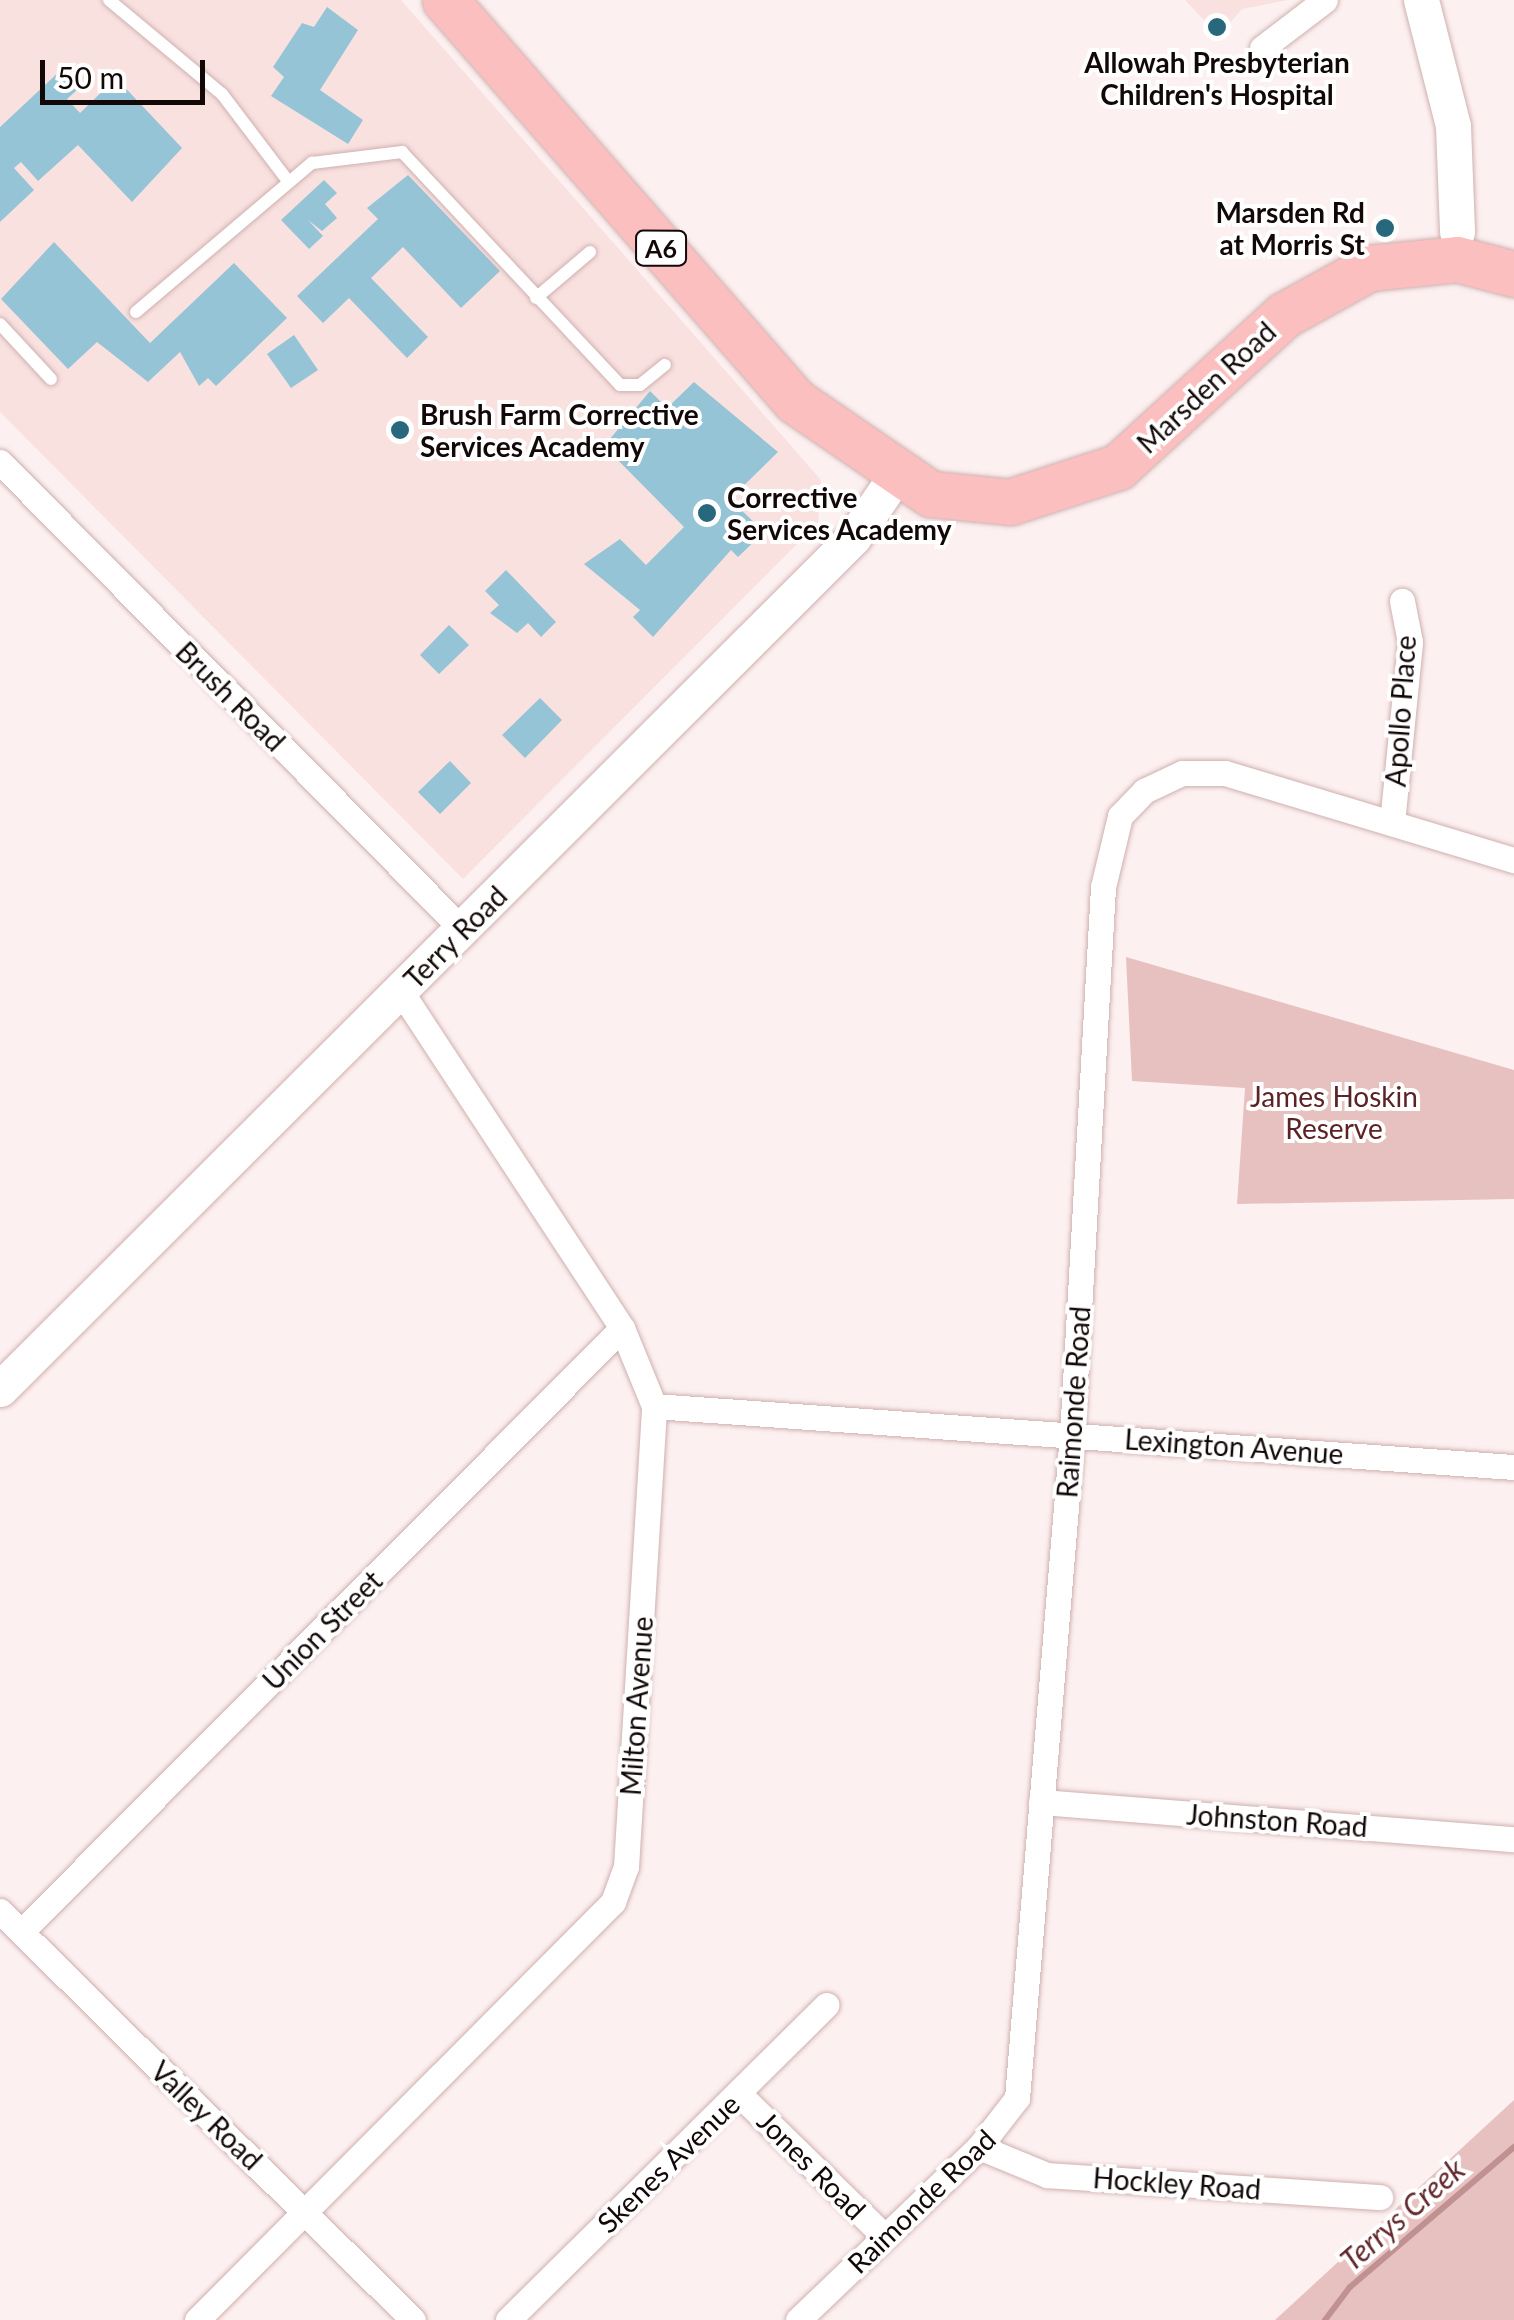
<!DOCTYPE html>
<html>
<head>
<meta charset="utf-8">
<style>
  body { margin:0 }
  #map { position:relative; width:1514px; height:2320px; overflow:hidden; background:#fdf0f0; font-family:Lato,sans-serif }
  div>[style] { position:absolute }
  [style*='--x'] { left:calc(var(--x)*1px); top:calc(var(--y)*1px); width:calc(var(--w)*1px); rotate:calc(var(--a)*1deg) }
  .built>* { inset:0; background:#f9e1e0 }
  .green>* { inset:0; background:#e7c1c0 }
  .stream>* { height:6px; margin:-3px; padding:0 3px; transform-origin:3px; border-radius:3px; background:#bf9291 }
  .building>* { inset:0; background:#95c4d6 }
  .roads { filter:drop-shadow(0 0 2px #cfb0b0) drop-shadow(0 0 2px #cfb0b0) }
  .lane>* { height:12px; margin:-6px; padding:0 6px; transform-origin:6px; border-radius:6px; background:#fff }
  .street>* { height:25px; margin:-12.5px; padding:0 12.5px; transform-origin:12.5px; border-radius:12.5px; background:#fff }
  .secondary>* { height:35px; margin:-17.5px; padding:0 17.5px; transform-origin:17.5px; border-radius:17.5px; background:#fff }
  .highway>* { height:45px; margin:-22.5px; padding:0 22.5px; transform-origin:22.5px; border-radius:22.5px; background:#fabfbe }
  .dots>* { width:28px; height:28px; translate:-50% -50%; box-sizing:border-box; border:5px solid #fff; border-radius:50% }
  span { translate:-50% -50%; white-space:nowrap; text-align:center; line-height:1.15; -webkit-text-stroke:8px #fff; paint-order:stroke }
  .shield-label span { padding:2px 8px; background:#fff; border:2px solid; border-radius:8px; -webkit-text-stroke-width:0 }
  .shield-label { font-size:25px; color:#120808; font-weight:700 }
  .poi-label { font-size:28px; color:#120808; font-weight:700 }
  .right { translate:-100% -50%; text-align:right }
  .left { translate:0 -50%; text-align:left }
  .street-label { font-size:28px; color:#120808 }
  .park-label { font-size:28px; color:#5c2225 }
  .water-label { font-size:30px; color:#62272a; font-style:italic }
  .scale { position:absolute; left:40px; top:60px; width:165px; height:45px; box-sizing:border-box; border:5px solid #120808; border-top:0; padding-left:12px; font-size:30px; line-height:35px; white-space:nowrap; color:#120808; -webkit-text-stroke:8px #fff; paint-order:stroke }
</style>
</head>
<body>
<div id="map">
  <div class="built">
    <div style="clip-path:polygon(0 0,401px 0,821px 480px,818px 523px,463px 879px,0 412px)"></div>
    <div style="clip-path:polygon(1185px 0,1288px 0,1242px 9px,1219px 36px)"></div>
  </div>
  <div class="green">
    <div style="clip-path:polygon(1126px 957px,1514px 1070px,1514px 1199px,1237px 1204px,1245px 1088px,1132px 1081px)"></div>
    <div style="clip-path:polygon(1514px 2100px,1514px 2320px,1275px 2320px)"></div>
  </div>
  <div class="stream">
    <div style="--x:1325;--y:2320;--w:41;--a:-52.9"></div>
    <div style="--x:1350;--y:2287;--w:216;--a:-40.5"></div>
  </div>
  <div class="building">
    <div style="clip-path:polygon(327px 7px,358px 30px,320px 90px,363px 120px,348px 144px,271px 96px,284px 77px,273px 67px,302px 23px,314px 27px)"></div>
    <div style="clip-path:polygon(61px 70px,78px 89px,67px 99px,80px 113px,116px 78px,182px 148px,132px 202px,78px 145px,38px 181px,21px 162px,14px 168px,34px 190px,0 222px,0 127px)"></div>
    <div style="clip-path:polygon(408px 175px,500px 271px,461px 308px,403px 247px,371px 278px,428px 337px,407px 358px,349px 298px,323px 323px,297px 296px,378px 219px,367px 208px)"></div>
    <div style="clip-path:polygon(324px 180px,337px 193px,325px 204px,337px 218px,322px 231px,308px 220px,323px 236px,309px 249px,281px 220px)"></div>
    <div style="clip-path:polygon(54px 242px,150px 343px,234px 263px,287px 318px,216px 386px,208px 378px,199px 386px,180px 352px,148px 382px,97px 342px,68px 369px,1px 299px)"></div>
    <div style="clip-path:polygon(294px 335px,318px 370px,291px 388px,267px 354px)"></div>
    <div style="clip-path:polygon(694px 382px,778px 452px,730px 499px,764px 532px,738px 557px,731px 550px,653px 637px,633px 617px,640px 610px,584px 564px,620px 539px,646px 565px,684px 527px,604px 446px,650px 391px,667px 408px)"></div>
    <div style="clip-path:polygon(506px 570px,556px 622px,541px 637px,528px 623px,517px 633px,490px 613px,499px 605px,485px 591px)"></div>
    <div style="clip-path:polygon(449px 625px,469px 645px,439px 674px,420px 655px)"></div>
    <div style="clip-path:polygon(540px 698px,562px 720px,525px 758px,502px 735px)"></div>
    <div style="clip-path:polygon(450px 761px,471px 783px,440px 814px,418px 792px)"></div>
  </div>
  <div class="roads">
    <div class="lane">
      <div style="--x:109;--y:0;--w:147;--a:39.8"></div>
      <div style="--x:222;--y:94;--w:109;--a:52.8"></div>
      <div style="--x:536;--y:298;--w:71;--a:-40.4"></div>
      <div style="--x:136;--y:312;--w:231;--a:-40.3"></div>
      <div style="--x:312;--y:163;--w:91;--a:-7"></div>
      <div style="--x:402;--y:152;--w:319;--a:46.9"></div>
      <div style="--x:620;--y:385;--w:20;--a:0"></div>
      <div style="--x:640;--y:385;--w:32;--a:-39"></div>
      <div style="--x:0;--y:324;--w:75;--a:47.2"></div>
    </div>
    <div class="street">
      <div style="--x:1262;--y:48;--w:79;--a:-37.3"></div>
      <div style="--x:0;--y:462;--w:658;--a:45.31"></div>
      <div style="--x:1392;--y:823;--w:182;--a:-84.3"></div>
      <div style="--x:1410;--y:642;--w:42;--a:-101"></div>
      <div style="--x:654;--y:1406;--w:862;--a:4.06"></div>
      <div style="--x:1041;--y:1802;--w:474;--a:4.5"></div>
      <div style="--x:0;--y:1911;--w:581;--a:44.72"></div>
      <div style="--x:21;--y:1932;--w:852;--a:-45.14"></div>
      <div style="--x:739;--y:2094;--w:204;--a:44.4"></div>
      <div style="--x:979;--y:2147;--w:74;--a:22.4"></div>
      <div style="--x:1047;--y:2175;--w:334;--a:3.8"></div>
      <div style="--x:197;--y:2320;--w:590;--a:-45.14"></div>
      <div style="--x:613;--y:1902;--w:37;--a:-70"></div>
      <div style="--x:626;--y:1867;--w:462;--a:-86.5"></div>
      <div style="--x:654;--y:1406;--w:84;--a:-112.3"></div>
      <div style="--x:622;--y:1328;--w:403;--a:-123.3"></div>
      <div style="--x:508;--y:2320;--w:448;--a:-44.7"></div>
      <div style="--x:798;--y:2320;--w:250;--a:-43.7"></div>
      <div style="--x:979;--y:2147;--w:62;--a:-52.2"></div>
      <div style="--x:1017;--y:2098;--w:665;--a:-85.26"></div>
      <div style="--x:1072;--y:1435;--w:549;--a:-86.76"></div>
      <div style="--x:1103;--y:887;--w:73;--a:-76.5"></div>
      <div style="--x:1120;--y:816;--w:35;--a:-46"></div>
      <div style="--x:1144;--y:791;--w:42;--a:-25.3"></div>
      <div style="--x:1182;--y:773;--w:43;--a:0"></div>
      <div style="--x:1225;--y:773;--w:302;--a:16.8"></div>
    </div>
    <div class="secondary">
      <div style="--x:1421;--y:0;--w:130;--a:75.7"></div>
      <div style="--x:1453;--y:126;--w:106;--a:87.8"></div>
      <div style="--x:0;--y:1389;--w:1205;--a:-44.93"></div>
      <div style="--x:853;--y:538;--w:78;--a:-55.5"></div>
    </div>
    <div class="highway">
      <div style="--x:445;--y:0;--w:532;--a:48.88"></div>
      <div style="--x:795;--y:401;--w:165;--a:34.4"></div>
      <div style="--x:931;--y:494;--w:79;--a:5.8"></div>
      <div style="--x:1010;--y:502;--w:114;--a:-18"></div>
      <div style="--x:1118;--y:467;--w:225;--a:-42.5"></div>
      <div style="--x:1284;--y:315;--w:97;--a:-28.9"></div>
      <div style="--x:1369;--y:268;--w:88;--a:-5.8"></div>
      <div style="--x:1457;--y:259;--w:59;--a:14.7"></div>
    </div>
  </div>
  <div class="dots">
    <div style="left:1217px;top:27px;background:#28687c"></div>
    <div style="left:1385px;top:228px;background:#28687c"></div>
    <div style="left:400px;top:430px;background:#28687c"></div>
    <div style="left:707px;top:513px;background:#28687c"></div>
  </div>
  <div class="shield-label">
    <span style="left:661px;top:248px">A6</span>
  </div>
  <div class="poi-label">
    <span style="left:1217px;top:78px">Allowah Presbyterian<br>Children's Hospital</span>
    <span class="right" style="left:1365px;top:228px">Marsden Rd<br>at Morris St</span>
    <span class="left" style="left:420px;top:430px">Brush Farm Corrective<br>Services Academy</span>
    <span class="left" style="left:727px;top:513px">Corrective<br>Services Academy</span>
  </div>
  <div class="street-label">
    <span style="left:1206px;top:387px;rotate:-43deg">Marsden Road</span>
    <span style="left:231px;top:696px;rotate:45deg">Brush Road</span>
    <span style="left:1400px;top:711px;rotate:-86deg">Apollo Place</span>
    <span style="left:455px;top:937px;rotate:-45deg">Terry Road</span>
    <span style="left:1073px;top:1402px;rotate:-86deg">Raimonde Road</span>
    <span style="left:1234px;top:1446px;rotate:4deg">Lexington Avenue</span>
    <span style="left:322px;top:1630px;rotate:-45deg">Union Street</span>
    <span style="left:636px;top:1706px;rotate:-86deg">Milton Avenue</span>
    <span style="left:1277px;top:1820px;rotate:4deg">Johnston Road</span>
    <span style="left:207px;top:2115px;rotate:44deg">Valley Road</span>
    <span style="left:668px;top:2163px;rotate:-44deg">Skenes Avenue</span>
    <span style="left:812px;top:2165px;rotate:45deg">Jones Road</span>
    <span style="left:1177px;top:2183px;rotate:4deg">Hockley Road</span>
    <span style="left:921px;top:2201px;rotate:-44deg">Raimonde Road</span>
  </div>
  <div class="park-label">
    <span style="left:1334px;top:1112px">James Hoskin<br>Reserve</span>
  </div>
  <div class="water-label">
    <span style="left:1402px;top:2214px;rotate:-41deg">Terrys Creek</span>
  </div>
  <div class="scale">50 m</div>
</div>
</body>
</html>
